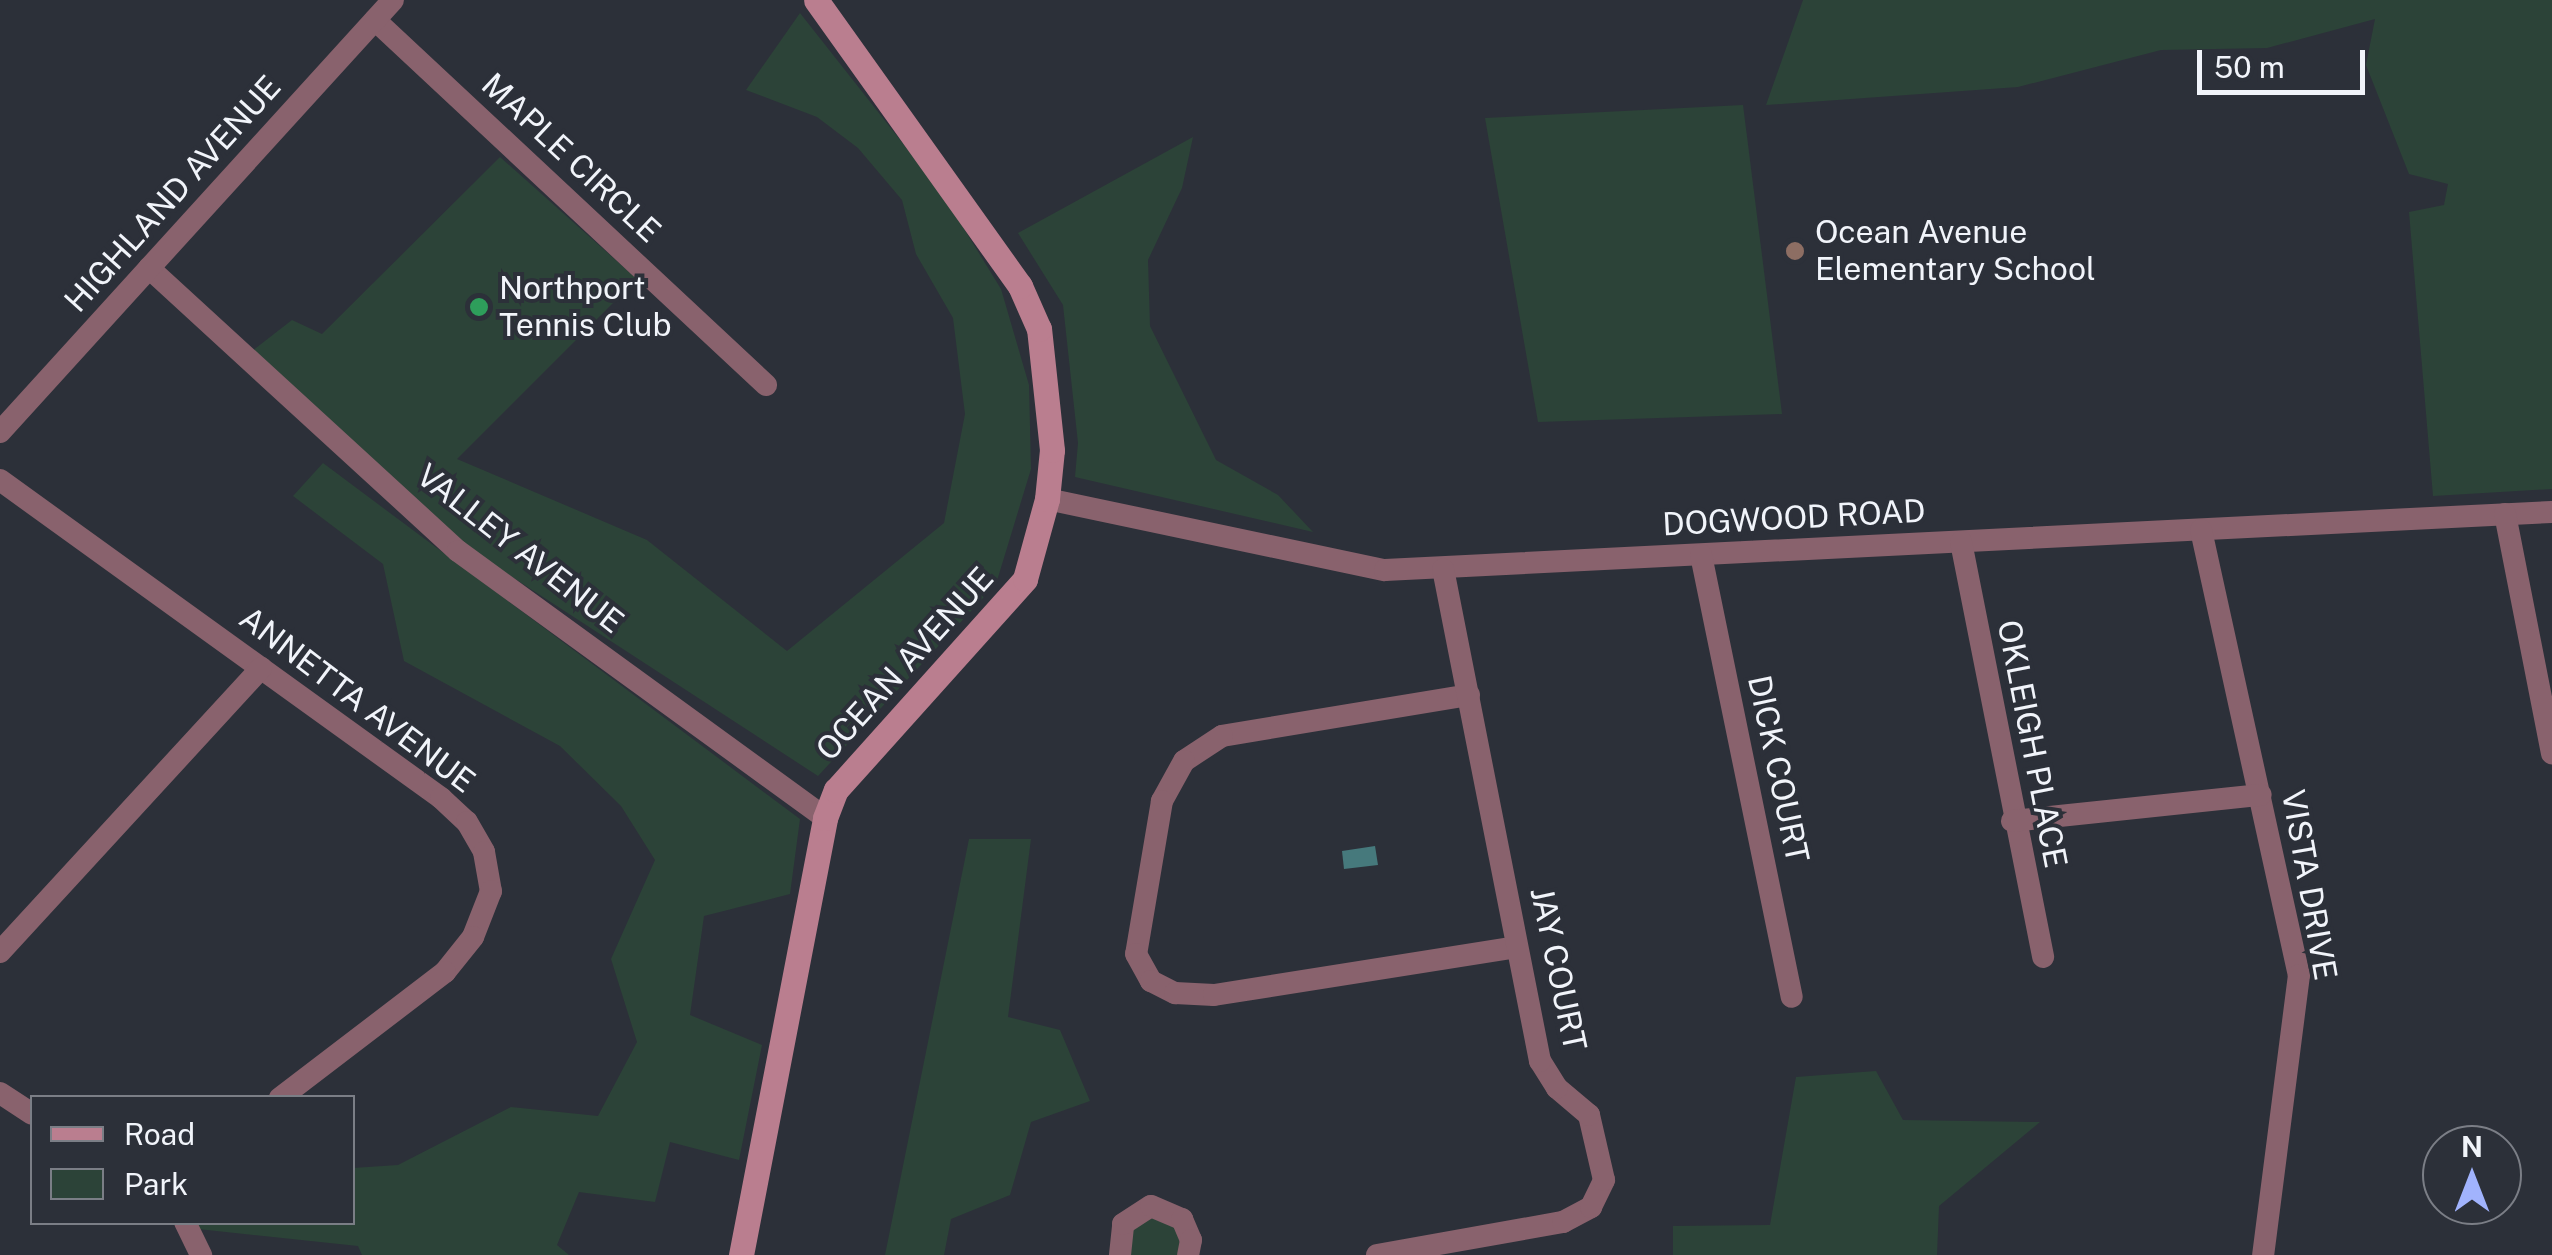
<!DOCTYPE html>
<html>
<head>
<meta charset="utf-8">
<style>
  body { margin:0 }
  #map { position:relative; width:2552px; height:1255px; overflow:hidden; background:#2c3039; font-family:"Public Sans",sans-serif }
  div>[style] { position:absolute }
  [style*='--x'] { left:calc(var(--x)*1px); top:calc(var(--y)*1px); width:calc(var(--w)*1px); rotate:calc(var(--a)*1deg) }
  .green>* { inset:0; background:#2c4338 }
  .water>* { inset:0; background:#46797c }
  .street>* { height:22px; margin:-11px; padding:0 11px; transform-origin:11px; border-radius:11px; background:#89626d }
  .secondary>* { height:25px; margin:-12.5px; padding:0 12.5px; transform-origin:12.5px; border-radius:12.5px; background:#ba7e8f }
  .dots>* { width:28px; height:28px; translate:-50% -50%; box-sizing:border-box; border:5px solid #2c3039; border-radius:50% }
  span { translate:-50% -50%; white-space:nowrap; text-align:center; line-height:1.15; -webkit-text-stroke:8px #2c3039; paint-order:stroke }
  .street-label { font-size:32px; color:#f1f4fa }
  .poi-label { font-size:32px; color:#f1f4fa }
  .left { translate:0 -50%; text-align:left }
  .legend { position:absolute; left:30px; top:1095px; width:325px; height:130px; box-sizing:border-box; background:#2c3039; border:2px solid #7b7e86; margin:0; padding:12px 18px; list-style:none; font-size:30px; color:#f1f4fa }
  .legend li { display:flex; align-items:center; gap:20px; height:50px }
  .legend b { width:50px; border:2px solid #7b7e86 }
  .north { position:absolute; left:2422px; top:1125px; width:100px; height:100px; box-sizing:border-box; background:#2c3039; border:2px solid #7b7e86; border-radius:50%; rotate:0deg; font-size:28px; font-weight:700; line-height:40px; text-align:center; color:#f1f4fa }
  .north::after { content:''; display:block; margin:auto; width:35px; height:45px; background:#a1b3fd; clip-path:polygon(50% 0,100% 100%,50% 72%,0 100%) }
  .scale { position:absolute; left:2197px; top:50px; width:168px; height:45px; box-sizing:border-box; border:5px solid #f1f4fa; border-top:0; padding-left:12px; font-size:30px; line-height:35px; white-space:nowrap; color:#f1f4fa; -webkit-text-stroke:8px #2c3039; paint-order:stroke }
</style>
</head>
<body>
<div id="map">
  <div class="green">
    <div style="clip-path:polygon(1803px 0,2552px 0,2552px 489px,2433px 496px,2409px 212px,2444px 205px,2448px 184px,2409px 174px,2366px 65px,2375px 19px,2267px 48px,2161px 50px,2018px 87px,1766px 105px)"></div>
    <div style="clip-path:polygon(800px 13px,942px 193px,1001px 289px,1029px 385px,1031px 469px,996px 584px,818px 776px,460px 543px,252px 351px,292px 320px,322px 334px,500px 157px,637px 279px,457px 459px,647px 540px,787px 651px,944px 523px,965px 414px,953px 318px,916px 254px,902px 200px,858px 148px,817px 117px,746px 90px)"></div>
    <div style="clip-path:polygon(1743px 105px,1782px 414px,1538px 422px,1485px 118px)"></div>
    <div style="clip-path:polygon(1193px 137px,1182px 188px,1148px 260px,1150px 326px,1216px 460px,1278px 495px,1313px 532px,1075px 477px,1078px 443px,1063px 305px,1018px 233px)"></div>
    <div style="clip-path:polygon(323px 463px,800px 819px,790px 894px,704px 916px,690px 1015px,762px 1045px,739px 1160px,670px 1142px,655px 1202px,579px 1192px,557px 1245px,569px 1255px,362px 1255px,358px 1246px,198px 1229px,196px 1223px,352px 1222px,353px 1168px,398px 1165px,511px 1107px,598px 1116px,637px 1042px,611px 959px,655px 860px,621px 806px,560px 746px,404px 661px,383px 564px,293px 496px)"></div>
    <div style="clip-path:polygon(969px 839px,1031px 839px,1008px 1017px,1060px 1030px,1090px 1101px,1031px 1122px,1010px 1195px,951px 1219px,944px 1255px,885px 1255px)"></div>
    <div style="clip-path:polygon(1876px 1071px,1903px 1120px,2040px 1122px,1939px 1206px,1937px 1255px,1673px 1255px,1673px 1226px,1770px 1225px,1796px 1077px)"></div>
    <div style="clip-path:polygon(1173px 1215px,1183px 1255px,1128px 1255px,1134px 1219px)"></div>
  </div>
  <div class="water">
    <div style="clip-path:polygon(1375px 846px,1378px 865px,1344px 869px,1342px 851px)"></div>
  </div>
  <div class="street">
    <div style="--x:375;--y:20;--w:535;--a:43.03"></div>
    <div style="--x:149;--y:268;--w:419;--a:42.5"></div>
    <div style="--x:458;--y:551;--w:454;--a:36"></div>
    <div style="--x:0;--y:432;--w:584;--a:-47.71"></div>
    <div style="--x:0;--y:480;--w:544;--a:35.79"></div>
    <div style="--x:441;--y:798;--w:35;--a:43"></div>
    <div style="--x:467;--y:822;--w:34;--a:60"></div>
    <div style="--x:484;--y:852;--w:40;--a:80"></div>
    <div style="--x:491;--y:891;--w:49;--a:111.4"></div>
    <div style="--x:473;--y:937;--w:45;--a:128.7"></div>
    <div style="--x:445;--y:972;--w:208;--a:142.6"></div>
    <div style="--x:1047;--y:499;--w:345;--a:11.9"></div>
    <div style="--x:1385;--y:570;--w:1168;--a:-2.85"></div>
    <div style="--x:2505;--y:514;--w:244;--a:78.9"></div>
    <div style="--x:2201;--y:530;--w:456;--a:77.6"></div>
    <div style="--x:2299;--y:975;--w:282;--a:97.3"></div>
    <div style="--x:1961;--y:542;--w:423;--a:78.8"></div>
    <div style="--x:1701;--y:555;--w:451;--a:78.4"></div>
    <div style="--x:1469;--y:695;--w:250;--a:170.6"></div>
    <div style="--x:1222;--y:736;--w:45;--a:146.7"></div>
    <div style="--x:1184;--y:761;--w:46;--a:118.8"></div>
    <div style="--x:1162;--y:801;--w:155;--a:99.6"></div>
    <div style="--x:1136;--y:954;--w:31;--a:61"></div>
    <div style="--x:1151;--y:981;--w:27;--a:27"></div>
    <div style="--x:1175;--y:993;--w:39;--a:3"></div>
    <div style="--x:1214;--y:995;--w:306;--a:-9"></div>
    <div style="--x:2012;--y:821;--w:250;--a:-6"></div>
    <div style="--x:0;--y:952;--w:386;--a:-47.4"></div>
    <div style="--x:0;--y:1093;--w:38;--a:33"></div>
    <div style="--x:185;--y:1222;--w:37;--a:64"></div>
    <div style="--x:1120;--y:1255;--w:31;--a:-84"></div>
    <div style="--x:1123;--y:1224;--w:33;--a:-33"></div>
    <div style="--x:1151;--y:1206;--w:34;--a:23"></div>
    <div style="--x:1182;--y:1219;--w:23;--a:67"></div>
    <div style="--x:1191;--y:1240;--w:15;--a:101"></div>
    <div style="--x:1377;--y:1255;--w:189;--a:-10.1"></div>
    <div style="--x:1563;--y:1222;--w:32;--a:-28"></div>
    <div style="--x:1591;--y:1207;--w:30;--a:-64"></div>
    <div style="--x:1604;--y:1180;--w:67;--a:-103"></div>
    <div style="--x:1589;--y:1115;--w:42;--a:-139.8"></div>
    <div style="--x:1557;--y:1088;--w:32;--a:-122"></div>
    <div style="--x:1540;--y:1061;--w:501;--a:-101.15"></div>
  </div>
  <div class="secondary">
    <div style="--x:741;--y:1255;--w:445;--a:-79.1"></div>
    <div style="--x:825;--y:818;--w:30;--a:-69"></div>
    <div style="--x:836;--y:790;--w:283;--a:-48.1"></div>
    <div style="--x:1025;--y:579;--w:83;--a:-74.6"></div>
    <div style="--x:1047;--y:499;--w:49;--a:-84.2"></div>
    <div style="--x:1052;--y:450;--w:122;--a:-96.1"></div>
    <div style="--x:1039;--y:329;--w:47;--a:-113.8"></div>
    <div style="--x:1020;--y:286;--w:351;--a:-125.5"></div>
  </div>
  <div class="dots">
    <div style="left:1795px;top:251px;background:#8d6e63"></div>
    <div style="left:479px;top:307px;background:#2e9e5b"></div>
  </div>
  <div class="street-label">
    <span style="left:571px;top:158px;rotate:43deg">MAPLE CIRCLE</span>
    <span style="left:173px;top:194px;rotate:-48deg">HIGHLAND AVENUE</span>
    <span style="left:1794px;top:518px;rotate:-3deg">DOGWOOD ROAD</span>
    <span style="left:520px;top:549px;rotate:38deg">VALLEY AVENUE</span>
    <span style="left:905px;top:664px;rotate:-48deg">OCEAN AVENUE</span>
    <span style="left:357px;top:700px;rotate:37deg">ANNETTA AVENUE</span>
    <span style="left:2032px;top:744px;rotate:79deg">OKLEIGH PLACE</span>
    <span style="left:1778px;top:769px;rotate:78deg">DICK COURT</span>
    <span style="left:2309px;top:885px;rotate:80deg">VISTA DRIVE</span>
    <span style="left:1558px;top:969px;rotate:78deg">JAY COURT</span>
  </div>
  <div class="poi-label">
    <span class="left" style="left:1815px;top:251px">Ocean Avenue<br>Elementary School</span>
    <span class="left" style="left:499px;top:307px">Northport<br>Tennis Club</span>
  </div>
  <ul class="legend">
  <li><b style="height:12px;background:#ba7e8f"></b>Road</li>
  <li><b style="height:28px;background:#2c4338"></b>Park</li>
  </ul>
  <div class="north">N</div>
  <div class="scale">50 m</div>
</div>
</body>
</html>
